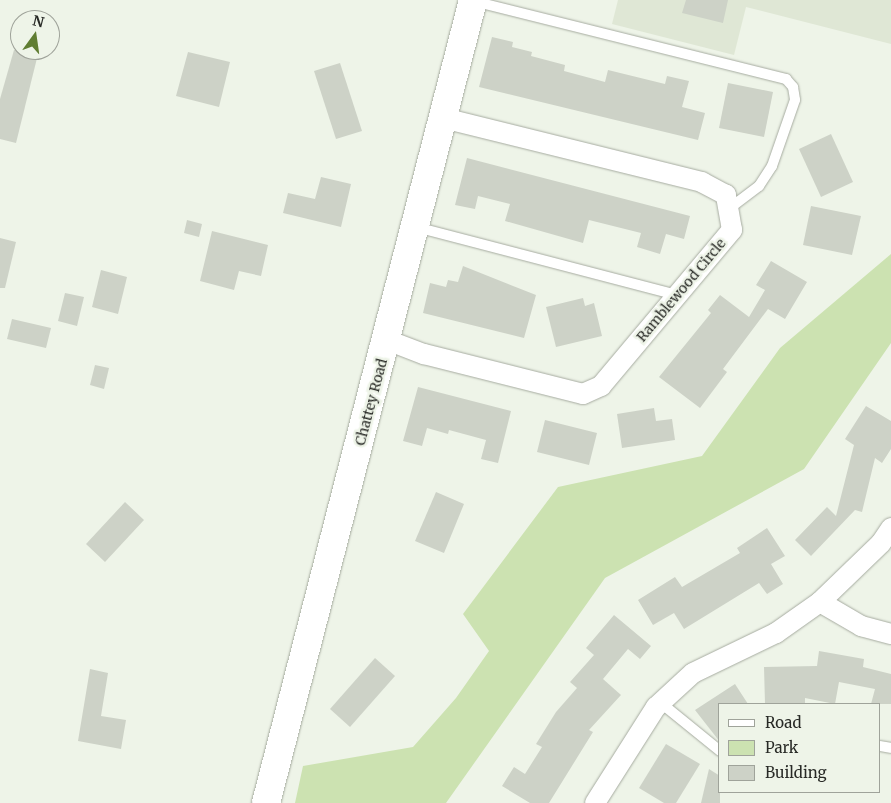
<!DOCTYPE html>
<html>
<head>
<meta charset="utf-8">
<style>
  body { margin:0 }
  #map { position:relative; width:891px; height:803px; overflow:hidden; background:#eef4e8; font-family:Merriweather,serif }
  div>[style] { position:absolute }
  [style*='--x'] { left:calc(var(--x)*1px); top:calc(var(--y)*1px); width:calc(var(--w)*1px); rotate:calc(var(--a)*1deg) }
  .built>* { inset:0; background:#dfe7d5 }
  .green>* { inset:0; background:#cce2b1 }
  .building>* { inset:0; background:#cdd2c7 }
  .roads { filter:drop-shadow(0 0 1px #a6aba0) drop-shadow(0 0 1px #a6aba0) }
  .lane>* { height:10px; margin:-5px; padding:0 5px; transform-origin:5px; border-radius:5px; background:#fff }
  .street>* { height:20px; margin:-10px; padding:0 10px; transform-origin:10px; border-radius:10px; background:#fff }
  .secondary>* { height:28px; margin:-14px; padding:0 14px; transform-origin:14px; border-radius:14px; background:#fff }
  span { translate:-50% -50%; white-space:nowrap; text-align:center; line-height:1.15; -webkit-text-stroke:5px #eef4e8; paint-order:stroke }
  .street-label { font-size:14px; color:#282a26 }
  .legend { position:absolute; left:718px; top:703px; width:162px; height:90px; box-sizing:border-box; background:#eef4e8; border:1px solid #9fa39a; margin:0; padding:6px 9px; list-style:none; font-size:15px; color:#282a26 }
  .legend li { display:flex; align-items:center; gap:10px; height:25px }
  .legend b { width:25px; border:1px solid #9fa39a }
  .north { position:absolute; left:10px; top:10px; width:50px; height:50px; box-sizing:border-box; background:#eef4e8; border:1px solid #9fa39a; border-radius:50%; rotate:14deg; font-size:14px; font-weight:700; line-height:20px; text-align:center; color:#282a26 }
  .north::after { content:''; display:block; margin:auto; width:18px; height:22px; background:#607d32; clip-path:polygon(50% 0,100% 100%,50% 72%,0 100%) }
</style>
</head>
<body>
<div id="map">
  <div class="built">
    <div style="clip-path:polygon(618px 0,891px 0,891px 44px,746px 7px,734px 55px,612px 24px)"></div>
  </div>
  <div class="green">
    <div style="clip-path:polygon(891px 254px,891px 343px,804px 469px,605px 578px,446px 803px,295px 803px,303px 766px,413px 747px,456px 698px,489px 651px,463px 614px,558px 487px,702px 456px,780px 348px)"></div>
  </div>
  <div class="building">
    <div style="clip-path:polygon(686px 0,728px 0,723px 23px,682px 13px)"></div>
    <div style="clip-path:polygon(492px 37px,513px 42px,512px 47px,532px 52px,531px 56px,565px 65px,564px 71px,605px 82px,608px 70px,665px 84px,667px 76px,689px 81px,682px 107px,705px 113px,698px 140px,479px 87px)"></div>
    <div style="clip-path:polygon(14px 50px,39px 50px,16px 143px,0 139px,0 99px)"></div>
    <div style="clip-path:polygon(188px 52px,230px 62px,219px 107px,176px 96px)"></div>
    <div style="clip-path:polygon(340px 63px,362px 131px,336px 139px,314px 71px)"></div>
    <div style="clip-path:polygon(728px 83px,773px 92px,764px 137px,719px 128px)"></div>
    <div style="clip-path:polygon(831px 134px,853px 182px,821px 197px,799px 149px)"></div>
    <div style="clip-path:polygon(467px 158px,690px 216px,684px 239px,666px 234px,660px 254px,637px 247px,641px 233px,589px 220px,583px 243px,505px 221px,510px 204px,478px 196px,475px 209px,455px 205px)"></div>
    <div style="clip-path:polygon(321px 177px,351px 184px,341px 227px,283px 213px,288px 193px,315px 199px)"></div>
    <div style="clip-path:polygon(811px 206px,861px 216px,852px 255px,803px 245px)"></div>
    <div style="clip-path:polygon(187px 220px,202px 224px,199px 237px,184px 233px)"></div>
    <div style="clip-path:polygon(212px 231px,268px 245px,261px 276px,239px 271px,234px 290px,200px 281px)"></div>
    <div style="clip-path:polygon(0 238px,16px 242px,5px 288px,0 288px)"></div>
    <div style="clip-path:polygon(771px 261px,807px 282px,785px 319px,768px 309px,723px 369px,727px 372px,700px 408px,659px 377px,711px 313px,708px 310px,720px 295px,749px 317px,765px 290px,756px 285px)"></div>
    <div style="clip-path:polygon(463px 266px,536px 295px,524px 338px,423px 313px,430px 283px,446px 287px,448px 280px,458px 282px)"></div>
    <div style="clip-path:polygon(101px 270px,127px 277px,118px 314px,92px 307px)"></div>
    <div style="clip-path:polygon(65px 293px,84px 297px,77px 326px,58px 321px)"></div>
    <div style="clip-path:polygon(583px 298px,585px 306px,594px 303px,602px 336px,556px 347px,546px 307px)"></div>
    <div style="clip-path:polygon(12px 319px,51px 328px,46px 348px,7px 339px)"></div>
    <div style="clip-path:polygon(95px 365px,109px 368px,104px 389px,90px 385px)"></div>
    <div style="clip-path:polygon(418px 387px,511px 411px,498px 463px,481px 459px,486px 440px,449px 430px,448px 434px,427px 428px,422px 446px,403px 441px)"></div>
    <div style="clip-path:polygon(866px 406px,891px 421px,891px 449px,882px 463px,875px 458px,862px 512px,855px 510px,811px 556px,795px 540px,827px 507px,836px 516px,854px 445px,845px 439px)"></div>
    <div style="clip-path:polygon(654px 408px,656px 421px,672px 419px,675px 440px,622px 448px,617px 414px)"></div>
    <div style="clip-path:polygon(545px 420px,597px 433px,589px 465px,537px 452px)"></div>
    <div style="clip-path:polygon(436px 492px,464px 504px,444px 553px,415px 541px)"></div>
    <div style="clip-path:polygon(125px 502px,144px 520px,105px 562px,86px 544px)"></div>
    <div style="clip-path:polygon(767px 528px,785px 556px,771px 564px,783px 584px,767px 594px,759px 583px,684px 629px,674px 613px,653px 625px,638px 600px,675px 577px,682px 587px,740px 553px,737px 548px)"></div>
    <div style="clip-path:polygon(614px 615px,651px 646px,640px 659px,628px 649px,603px 679px,621px 695px,589px 730px,593px 732px,549px 803px,530px 803px,502px 786px,514px 767px,525px 774px,542px 747px,536px 744px,556px 712px,577px 688px,570px 682px,594px 655px,586px 648px)"></div>
    <div style="clip-path:polygon(819px 651px,864px 659px,863px 667px,891px 674px,891px 704px,871px 704px,875px 689px,839px 682px,835px 704px,805px 698px,805px 704px,765px 704px,764px 667px,817px 666px)"></div>
    <div style="clip-path:polygon(375px 658px,395px 676px,350px 727px,330px 709px)"></div>
    <div style="clip-path:polygon(90px 669px,108px 673px,101px 716px,126px 720px,121px 749px,78px 741px)"></div>
    <div style="clip-path:polygon(735px 684px,748px 704px,720px 704px,720px 742px,695px 710px)"></div>
    <div style="clip-path:polygon(666px 744px,700px 764px,676px 803px,664px 803px,639px 788px)"></div>
    <div style="clip-path:polygon(709px 769px,720px 776px,720px 803px,701px 803px)"></div>
  </div>
  <div class="roads">
    <div class="lane">
      <div style="--x:473;--y:1;--w:323;--a:14"></div>
      <div style="--x:786;--y:79;--w:11;--a:49"></div>
      <div style="--x:793;--y:87;--w:13;--a:81"></div>
      <div style="--x:795;--y:100;--w:70;--a:109.2"></div>
      <div style="--x:772;--y:166;--w:24;--a:123"></div>
      <div style="--x:759;--y:186;--w:36;--a:143"></div>
      <div style="--x:416;--y:227;--w:270;--a:14.6"></div>
      <div style="--x:661;--y:703;--w:76;--a:39.1"></div>
      <div style="--x:880;--y:746;--w:11;--a:10"></div>
    </div>
    <div class="street">
      <div style="--x:387;--y:340;--w:40;--a:21"></div>
      <div style="--x:424;--y:354;--w:164;--a:14.1"></div>
      <div style="--x:583;--y:394;--w:20;--a:-24"></div>
      <div style="--x:601;--y:386;--w:204;--a:-50"></div>
      <div style="--x:732;--y:230;--w:36;--a:-100"></div>
      <div style="--x:726;--y:195;--w:27;--a:-152"></div>
      <div style="--x:702;--y:182;--w:266;--a:-166.1"></div>
      <div style="--x:820;--y:602;--w:48;--a:30.3"></div>
      <div style="--x:861;--y:626;--w:31;--a:15"></div>
      <div style="--x:595;--y:803;--w:114;--a:-57.6"></div>
      <div style="--x:656;--y:707;--w:50;--a:-42.6"></div>
      <div style="--x:693;--y:673;--w:92;--a:-25.7"></div>
      <div style="--x:776;--y:633;--w:54;--a:-35.2"></div>
      <div style="--x:820;--y:602;--w:85;--a:-44"></div>
      <div style="--x:881;--y:543;--w:18;--a:-56"></div>
    </div>
    <div class="secondary">
      <div style="--x:266;--y:803;--w:829;--a:-75.54"></div>
    </div>
  </div>
  <div class="street-label">
    <span style="left:681px;top:290px;rotate:-50deg">Ramblewood Circle</span>
    <span style="left:371px;top:402px;rotate:-75deg">Chattey Road</span>
  </div>
  <ul class="legend">
  <li><b style="height:6px;background:#fff"></b>Road</li>
  <li><b style="height:14px;background:#cce2b1"></b>Park</li>
  <li><b style="height:14px;background:#cdd2c7"></b>Building</li>
  </ul>
  <div class="north">N</div>
</div>
</body>
</html>
